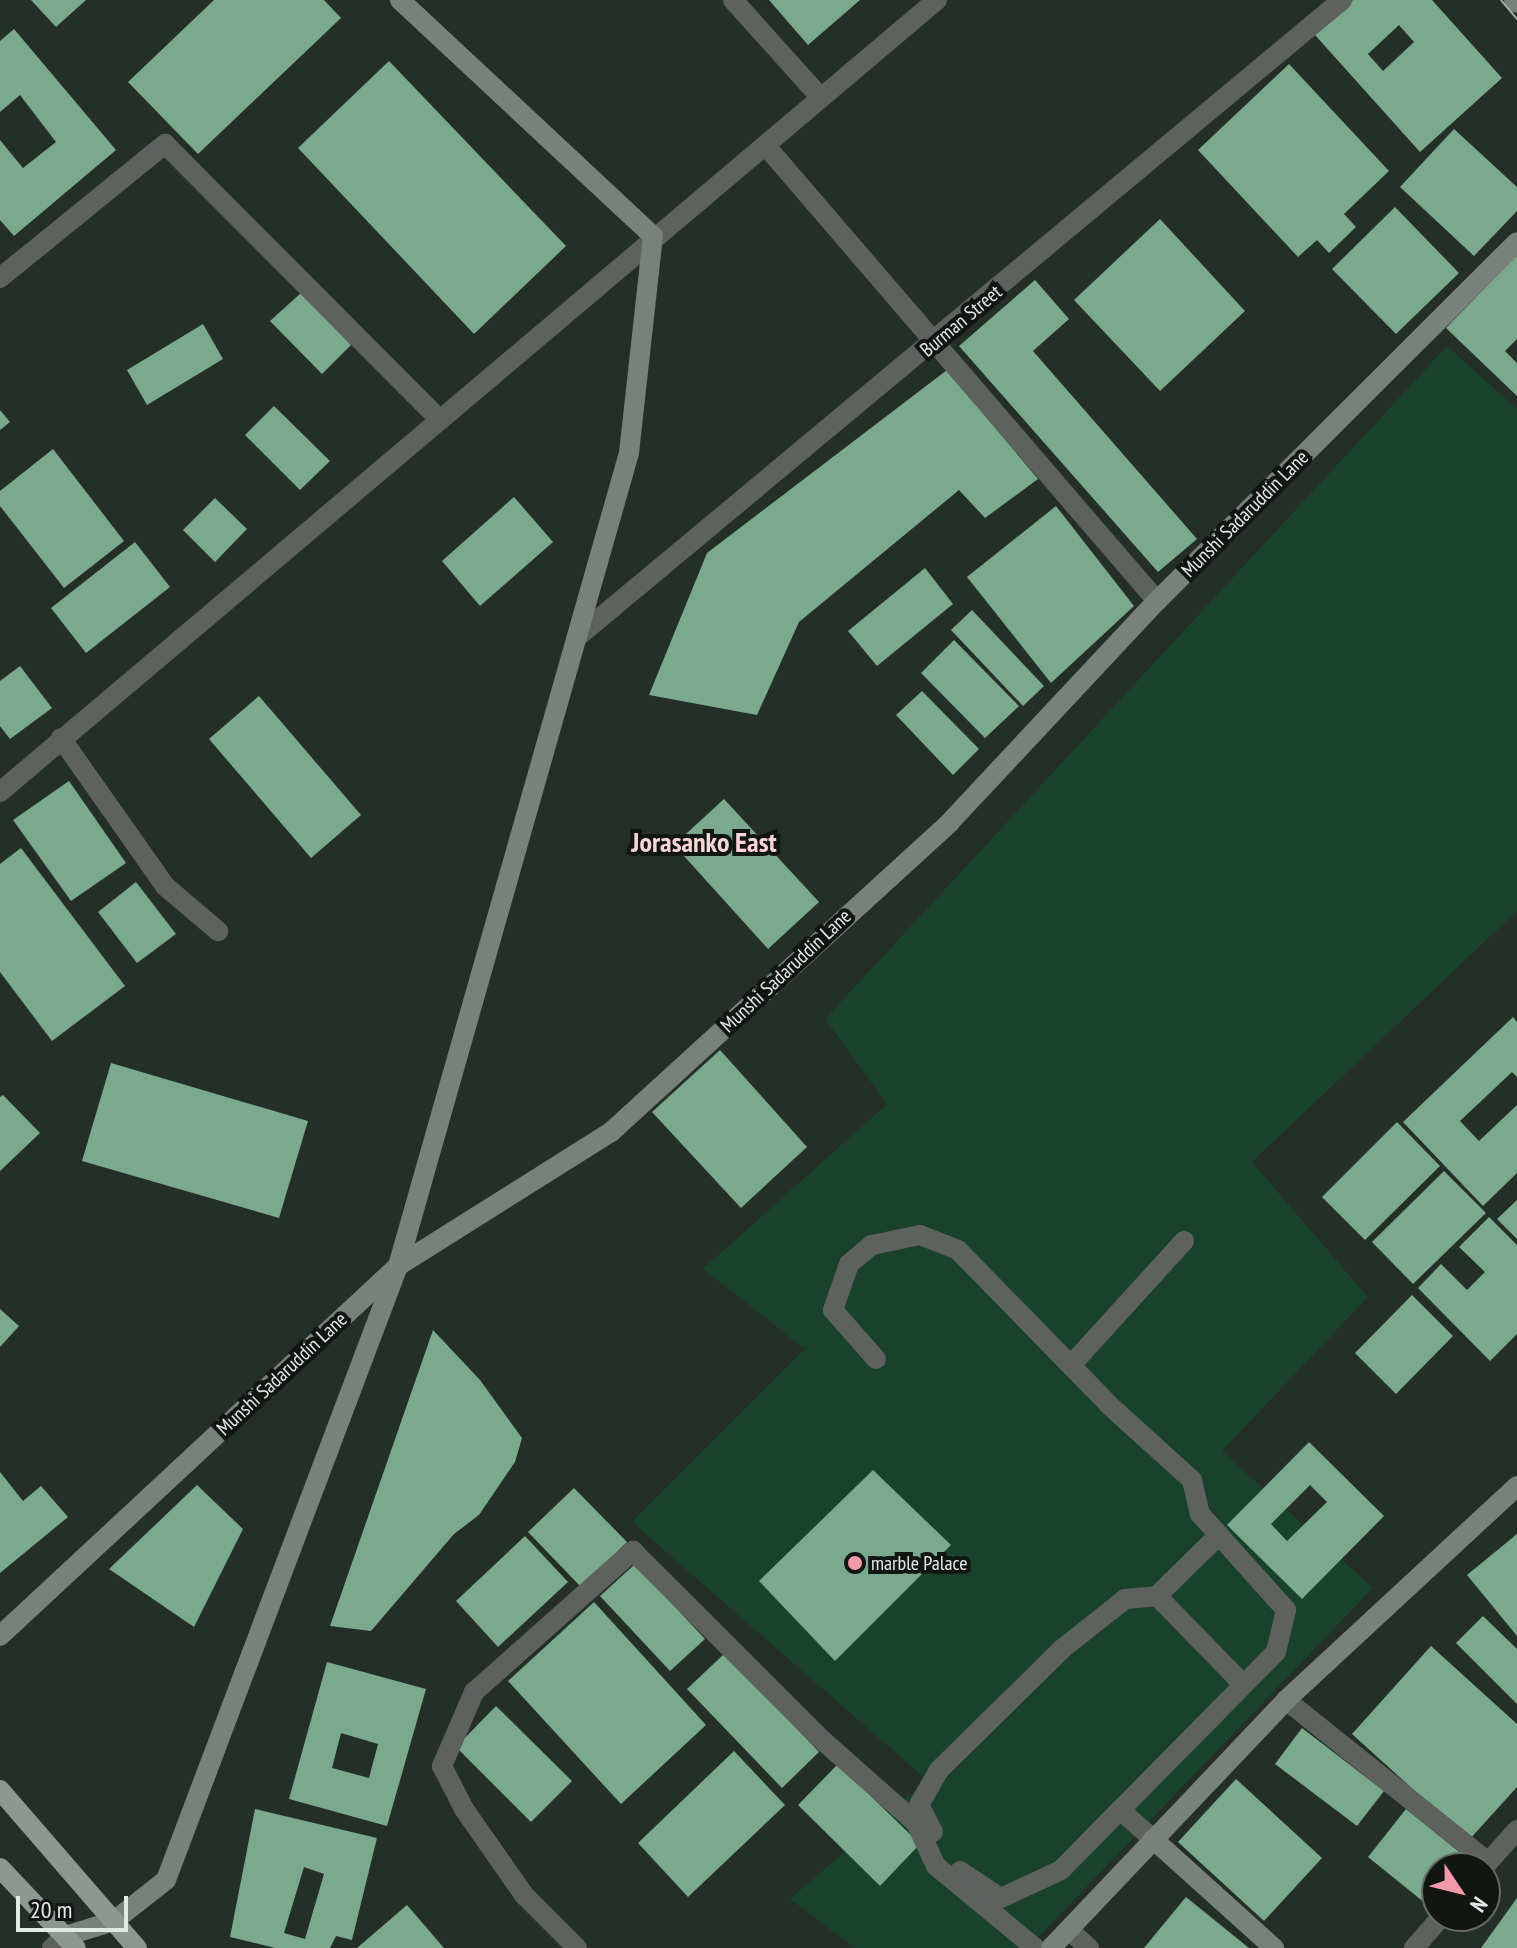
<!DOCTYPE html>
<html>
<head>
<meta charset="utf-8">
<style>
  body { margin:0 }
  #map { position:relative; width:1517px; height:1948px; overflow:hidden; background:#242f28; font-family:"PT Sans Narrow",sans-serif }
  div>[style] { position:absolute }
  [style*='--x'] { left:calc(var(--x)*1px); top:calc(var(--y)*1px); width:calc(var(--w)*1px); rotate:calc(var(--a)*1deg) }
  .green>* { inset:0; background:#19412c }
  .building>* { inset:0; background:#7aa98e }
  .lane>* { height:20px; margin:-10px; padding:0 10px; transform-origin:10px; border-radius:10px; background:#5d625f }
  .street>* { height:20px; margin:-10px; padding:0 10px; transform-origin:10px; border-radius:10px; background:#5d625f }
  .secondary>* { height:20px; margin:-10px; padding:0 10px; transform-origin:10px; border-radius:10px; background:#78817b }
  .primary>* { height:20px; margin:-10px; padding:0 10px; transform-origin:10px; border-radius:10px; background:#8c9891 }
  .tram>* { height:2px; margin:-1px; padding:0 1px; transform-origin:1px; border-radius:1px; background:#a2aba6 }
  .dots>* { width:22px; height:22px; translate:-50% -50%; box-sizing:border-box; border:4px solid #111613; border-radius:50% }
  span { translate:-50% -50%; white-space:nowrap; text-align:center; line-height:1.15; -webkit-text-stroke:8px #111613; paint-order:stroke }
  .street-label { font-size:20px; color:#e3eae6 }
  .poi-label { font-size:20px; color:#e3eae6 }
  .left { translate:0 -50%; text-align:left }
  .district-label { font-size:28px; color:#f9d5da; font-weight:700 }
  .north { position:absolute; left:1421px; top:1852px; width:80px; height:80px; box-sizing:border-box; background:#111613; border:2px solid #656b67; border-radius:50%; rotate:125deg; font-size:22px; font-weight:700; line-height:32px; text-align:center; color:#e3eae6 }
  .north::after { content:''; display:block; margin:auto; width:28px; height:36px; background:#f39aaa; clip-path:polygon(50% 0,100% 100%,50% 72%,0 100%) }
  .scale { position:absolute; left:16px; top:1896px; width:112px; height:36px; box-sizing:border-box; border:4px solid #e3eae6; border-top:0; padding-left:10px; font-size:24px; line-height:28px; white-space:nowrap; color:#e3eae6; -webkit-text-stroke:6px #111613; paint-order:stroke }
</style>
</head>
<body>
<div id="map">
  <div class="green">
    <div style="clip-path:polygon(1447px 346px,1517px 409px,1517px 911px,1252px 1162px,1368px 1297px,1222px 1451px,1373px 1588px,1028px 1948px,855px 1948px,790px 1899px,927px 1780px,632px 1522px,805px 1349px,703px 1269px,887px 1104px,825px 1019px)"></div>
  </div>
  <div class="building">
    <div style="clip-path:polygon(31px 0,86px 0,56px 27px)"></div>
    <div style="clip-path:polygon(214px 0,324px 0,341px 18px,198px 154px,128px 82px)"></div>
    <div style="clip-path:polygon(769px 0,860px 0,808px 45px)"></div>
    <div style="clip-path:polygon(evenodd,1353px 0,1432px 0,1502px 78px,1420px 152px,1315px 35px,1353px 0,1399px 25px,1414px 42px,1383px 71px,1368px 54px,1399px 25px)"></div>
    <div style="clip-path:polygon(14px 29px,116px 150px,14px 236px,0 220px,0 140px,23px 168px,56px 142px,20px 95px,0 112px,0 41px)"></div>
    <div style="clip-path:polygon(389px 61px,566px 246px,474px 334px,298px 148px)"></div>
    <div style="clip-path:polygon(1289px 64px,1389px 171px,1344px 214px,1356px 227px,1329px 253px,1317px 240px,1298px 257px,1198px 150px)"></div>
    <div style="clip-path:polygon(1454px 129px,1517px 187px,1517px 211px,1474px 256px,1400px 187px)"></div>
    <div style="clip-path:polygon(1395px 207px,1459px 273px,1396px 334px,1332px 269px)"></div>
    <div style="clip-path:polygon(1160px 219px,1245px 311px,1160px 391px,1074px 300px)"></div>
    <div style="clip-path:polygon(1517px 255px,1517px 339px,1505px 351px,1517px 363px,1517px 396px,1446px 328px)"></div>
    <div style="clip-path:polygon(1035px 280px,1069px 319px,1033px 351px,1197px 539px,1158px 572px,959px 346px)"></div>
    <div style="clip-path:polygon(301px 293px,351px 345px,322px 374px,270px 321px)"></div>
    <div style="clip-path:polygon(203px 324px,223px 359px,147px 405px,127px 370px)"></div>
    <div style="clip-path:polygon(947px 370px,1038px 479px,985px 518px,959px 490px,799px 622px,757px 715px,649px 695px,707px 553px)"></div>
    <div style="clip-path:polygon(274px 406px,330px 461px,300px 490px,245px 435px)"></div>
    <div style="clip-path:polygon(0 410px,10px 422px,0 430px)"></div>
    <div style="clip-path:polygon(53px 449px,124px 541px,64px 588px,0 506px,0 491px)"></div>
    <div style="clip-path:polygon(514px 497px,553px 542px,480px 606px,442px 561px)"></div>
    <div style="clip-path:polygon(215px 498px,247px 529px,215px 562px,183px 530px)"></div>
    <div style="clip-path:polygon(1056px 506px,1134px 606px,1051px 683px,967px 577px)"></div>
    <div style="clip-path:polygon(135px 542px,170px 587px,86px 653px,51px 608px)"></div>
    <div style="clip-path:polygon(925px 568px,953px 604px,877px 666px,848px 631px)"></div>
    <div style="clip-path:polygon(972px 610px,1044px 686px,1023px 706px,951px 630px)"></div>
    <div style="clip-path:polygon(954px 640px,1019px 706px,985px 738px,921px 673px)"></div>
    <div style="clip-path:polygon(20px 666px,52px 708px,10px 739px,0 726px,0 681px)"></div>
    <div style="clip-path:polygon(922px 691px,979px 749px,953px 775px,896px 715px)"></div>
    <div style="clip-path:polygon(259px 696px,361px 815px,311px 858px,209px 739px)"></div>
    <div style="clip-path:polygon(69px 781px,126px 863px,71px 901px,13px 820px)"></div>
    <div style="clip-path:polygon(724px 799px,819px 902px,768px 949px,674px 845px)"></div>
    <div style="clip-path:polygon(21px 848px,125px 986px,52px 1041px,0 972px,0 864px)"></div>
    <div style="clip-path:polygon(136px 882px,176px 934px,137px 963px,98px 912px)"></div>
    <div style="clip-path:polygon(1513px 1017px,1517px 1022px,1517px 1077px,1512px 1072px,1460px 1121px,1479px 1141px,1517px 1105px,1517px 1173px,1483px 1206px,1403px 1122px)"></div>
    <div style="clip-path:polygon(720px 1050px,807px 1147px,741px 1208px,652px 1112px)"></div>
    <div style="clip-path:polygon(111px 1063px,308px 1121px,279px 1218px,82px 1161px)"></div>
    <div style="clip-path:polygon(3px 1095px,40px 1133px,0 1171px,0 1097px)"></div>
    <div style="clip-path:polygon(1397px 1122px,1440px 1166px,1365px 1240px,1322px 1197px)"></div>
    <div style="clip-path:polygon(1444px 1171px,1486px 1213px,1413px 1284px,1372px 1242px)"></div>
    <div style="clip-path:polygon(1517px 1200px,1517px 1239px,1497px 1219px)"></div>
    <div style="clip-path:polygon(1489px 1217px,1517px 1245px,1517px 1334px,1490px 1361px,1418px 1288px,1441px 1264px,1467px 1290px,1485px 1272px,1459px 1247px)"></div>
    <div style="clip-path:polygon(1412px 1295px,1453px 1336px,1396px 1394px,1355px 1353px)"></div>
    <div style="clip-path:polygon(0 1309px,19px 1326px,0 1347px)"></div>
    <div style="clip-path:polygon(433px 1330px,480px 1380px,522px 1438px,515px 1462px,479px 1515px,454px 1534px,371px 1631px,330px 1626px)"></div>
    <div style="clip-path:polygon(evenodd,1309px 1442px,1384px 1516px,1302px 1599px,1227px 1525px,1309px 1442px,1310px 1485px,1327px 1502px,1287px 1541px,1271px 1524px,1310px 1485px)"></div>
    <div style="clip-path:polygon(873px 1470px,951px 1545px,835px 1661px,759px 1581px)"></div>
    <div style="clip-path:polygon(0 1472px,23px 1501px,41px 1486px,68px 1517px,0 1573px)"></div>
    <div style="clip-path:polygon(197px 1485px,243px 1529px,194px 1627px,109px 1569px)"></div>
    <div style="clip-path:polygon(574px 1488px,627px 1542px,581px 1587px,528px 1532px)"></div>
    <div style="clip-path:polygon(1517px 1534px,1517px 1636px,1467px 1575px)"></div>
    <div style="clip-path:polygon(525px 1536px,568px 1582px,498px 1647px,456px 1601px)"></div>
    <div style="clip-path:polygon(635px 1564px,705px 1639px,670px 1671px,600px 1596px)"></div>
    <div style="clip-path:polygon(594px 1602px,706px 1725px,621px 1804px,508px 1681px)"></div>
    <div style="clip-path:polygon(1483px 1616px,1517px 1649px,1517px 1704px,1456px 1643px)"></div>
    <div style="clip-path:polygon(1431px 1646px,1517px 1724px,1517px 1787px,1469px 1840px,1352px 1734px)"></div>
    <div style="clip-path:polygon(725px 1653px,819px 1752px,782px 1788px,687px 1689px)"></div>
    <div style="clip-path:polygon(evenodd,327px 1662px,426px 1689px,387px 1826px,289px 1799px,327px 1662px,341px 1733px,378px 1744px,369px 1778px,332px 1768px,341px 1733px)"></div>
    <div style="clip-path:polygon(496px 1706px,572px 1781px,531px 1822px,456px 1747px)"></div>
    <div style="clip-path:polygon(1302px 1728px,1384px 1791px,1357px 1826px,1275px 1764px)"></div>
    <div style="clip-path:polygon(734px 1751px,785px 1805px,688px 1897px,638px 1843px)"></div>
    <div style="clip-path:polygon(838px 1764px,920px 1844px,880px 1886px,798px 1805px)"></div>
    <div style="clip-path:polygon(1236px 1779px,1322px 1858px,1264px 1921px,1178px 1842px)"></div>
    <div style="clip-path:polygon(evenodd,255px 1809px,377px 1838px,352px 1940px,336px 1936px,330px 1948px,275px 1948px,230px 1937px,255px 1809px,304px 1867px,324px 1874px,305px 1939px,284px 1933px,304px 1867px)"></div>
    <div style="clip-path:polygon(1406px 1809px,1463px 1855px,1453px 1868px,1437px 1868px,1437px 1888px,1425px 1903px,1368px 1857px)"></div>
    <div style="clip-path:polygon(1186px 1897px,1249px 1948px,1144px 1948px)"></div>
    <div style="clip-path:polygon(1517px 1898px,1517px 1948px,1481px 1948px)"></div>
    <div style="clip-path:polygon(407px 1905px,444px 1948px,357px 1948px)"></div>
  </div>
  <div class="lane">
    <div style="--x:733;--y:0;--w:130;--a:48.1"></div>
    <div style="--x:766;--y:146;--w:600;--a:49.33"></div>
    <div style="--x:0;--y:278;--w:213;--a:-39.1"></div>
    <div style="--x:165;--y:144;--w:390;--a:45.1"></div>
    <div style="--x:576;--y:638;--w:997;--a:-39.79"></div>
    <div style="--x:61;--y:738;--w:181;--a:54.9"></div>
    <div style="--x:165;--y:886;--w:70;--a:40.3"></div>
    <div style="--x:876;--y:1359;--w:65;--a:-131.3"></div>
    <div style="--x:833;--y:1310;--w:49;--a:-70.8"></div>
    <div style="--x:849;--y:1264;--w:30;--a:-40"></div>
    <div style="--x:872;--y:1245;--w:49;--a:-11.8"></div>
    <div style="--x:920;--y:1235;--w:41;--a:21.5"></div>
    <div style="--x:958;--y:1250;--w:216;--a:45.7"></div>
    <div style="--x:1109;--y:1405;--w:112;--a:42.1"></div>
    <div style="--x:1192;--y:1480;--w:35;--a:77"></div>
    <div style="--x:1200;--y:1514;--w:129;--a:48.1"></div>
    <div style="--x:1286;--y:1610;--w:43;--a:103.4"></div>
    <div style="--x:1276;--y:1652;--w:222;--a:134.6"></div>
    <div style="--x:1120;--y:1810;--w:44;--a:41.3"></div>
    <div style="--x:1073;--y:1363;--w:165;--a:-47.7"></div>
    <div style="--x:1219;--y:1535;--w:87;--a:135.5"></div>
    <div style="--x:1157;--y:1596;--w:123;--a:45.7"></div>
    <div style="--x:933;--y:1832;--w:30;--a:-117"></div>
    <div style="--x:919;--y:1805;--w:40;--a:-60.3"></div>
    <div style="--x:939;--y:1770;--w:173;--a:-44.5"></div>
    <div style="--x:1062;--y:1649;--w:80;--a:-38.4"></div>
    <div style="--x:1125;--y:1599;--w:32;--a:-5"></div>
    <div style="--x:960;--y:1871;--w:49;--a:33.4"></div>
    <div style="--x:1001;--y:1898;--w:66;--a:-25"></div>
    <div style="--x:1061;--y:1870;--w:84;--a:-45.5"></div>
    <div style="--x:1069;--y:1930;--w:27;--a:42"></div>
    <div style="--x:52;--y:1948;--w:18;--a:-43"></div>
    <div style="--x:577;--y:1948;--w:75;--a:-135"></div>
    <div style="--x:524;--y:1895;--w:105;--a:-124.9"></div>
    <div style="--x:464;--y:1809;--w:48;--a:-117.1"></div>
    <div style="--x:442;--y:1766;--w:81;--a:-66.6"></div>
    <div style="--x:474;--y:1692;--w:213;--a:-41.6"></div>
    <div style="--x:633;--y:1551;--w:264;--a:45"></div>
    <div style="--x:820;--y:1738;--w:128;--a:41.5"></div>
    <div style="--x:916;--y:1823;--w:47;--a:65.1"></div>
    <div style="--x:936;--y:1866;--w:129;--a:39.6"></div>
  </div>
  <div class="street">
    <div style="--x:0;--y:792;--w:1227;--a:-40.21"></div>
    <div style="--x:1286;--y:1700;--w:259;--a:38.7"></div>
    <div style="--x:1483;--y:1868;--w:51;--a:-48.2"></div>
    <div style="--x:1414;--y:1948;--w:43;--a:-48.8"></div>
  </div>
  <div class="secondary">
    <div style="--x:1514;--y:0;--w:4;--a:45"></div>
    <div style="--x:0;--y:1636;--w:543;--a:-42.91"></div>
    <div style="--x:398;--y:1266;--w:252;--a:-32.2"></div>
    <div style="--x:611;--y:1132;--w:459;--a:-42.4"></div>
    <div style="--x:950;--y:822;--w:303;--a:-46.9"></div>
    <div style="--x:1157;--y:601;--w:508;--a:-44.92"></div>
    <div style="--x:1153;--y:1839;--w:163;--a:42"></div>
    <div style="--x:65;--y:1936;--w:51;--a:-17"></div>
    <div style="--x:114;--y:1921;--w:66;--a:-38.3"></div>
    <div style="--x:166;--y:1880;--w:656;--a:-69.3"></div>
    <div style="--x:398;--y:1266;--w:845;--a:-74.14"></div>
    <div style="--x:629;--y:453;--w:218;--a:-83.7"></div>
    <div style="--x:653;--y:236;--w:346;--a:-137"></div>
    <div style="--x:1051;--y:1948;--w:342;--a:-46.5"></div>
    <div style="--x:1286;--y:1700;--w:315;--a:-42.8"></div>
  </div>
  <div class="primary">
    <div style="--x:0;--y:1790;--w:209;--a:49.1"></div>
    <div style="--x:0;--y:1868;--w:110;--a:46.5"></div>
  </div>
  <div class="tram">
    <div style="--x:1501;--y:0;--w:25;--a:50"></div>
  </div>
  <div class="dots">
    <div style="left:855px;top:1563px;background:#f39aaa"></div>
  </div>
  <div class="street-label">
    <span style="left:961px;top:321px;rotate:-40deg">Burman Street</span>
    <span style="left:1245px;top:514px;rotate:-45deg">Munshi Sadaruddin Lane</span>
    <span style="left:786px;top:971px;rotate:-43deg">Munshi Sadaruddin Lane</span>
    <span style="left:282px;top:1374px;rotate:-43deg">Munshi Sadaruddin Lane</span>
  </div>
  <div class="poi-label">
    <span class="left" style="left:871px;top:1563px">marble Palace</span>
  </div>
  <div class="district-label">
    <span style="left:704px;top:842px">Jorasanko East</span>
  </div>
  <div class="north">N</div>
  <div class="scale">20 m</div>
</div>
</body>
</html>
